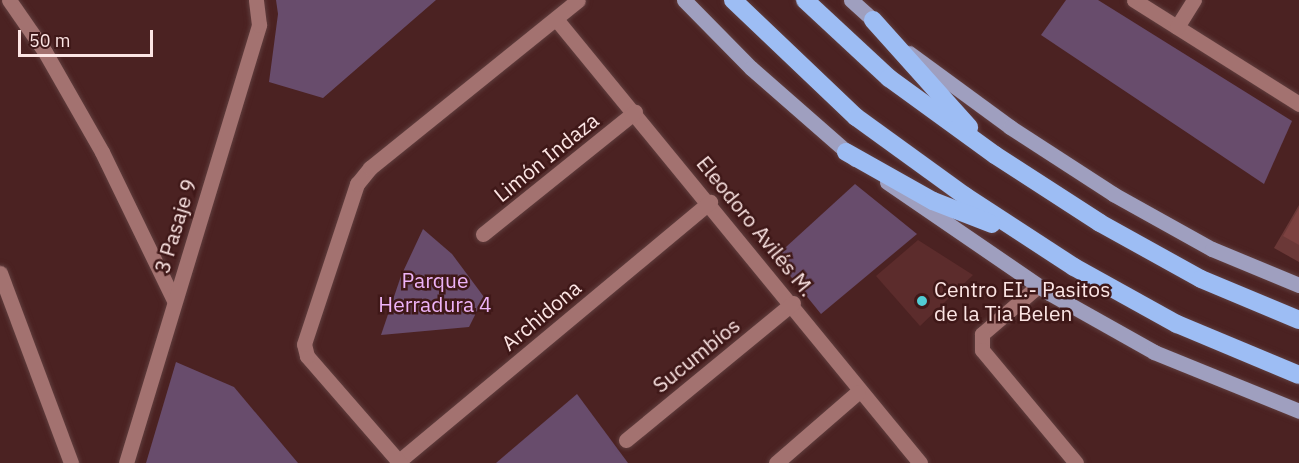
<!DOCTYPE html>
<html>
<head>
<meta charset="utf-8">
<style>
  body { margin:0 }
  #map { position:relative; width:1299px; height:463px; overflow:hidden; background:#4b2222; font-family:"IBM Plex Sans",sans-serif }
  div>[style] { position:absolute }
  [style*='--x'] { left:calc(var(--x)*1px); top:calc(var(--y)*1px); width:calc(var(--w)*1px); rotate:calc(var(--a)*1deg) }
  .built>* { inset:0; background:#5c2c2c }
  .green>* { inset:0; background:#684c6c }
  .roads { filter:drop-shadow(0 0 2px #603e3e) drop-shadow(0 0 2px #603e3e) }
  .minor>* { height:15px; margin:-7.5px; padding:0 7.5px; transform-origin:7.5px; border-radius:7.5px; background:#a37270 }
  .major>* { height:15px; margin:-7.5px; padding:0 7.5px; transform-origin:7.5px; border-radius:7.5px; background:#9f9fbf }
  .highway>* { height:18px; margin:-9px; padding:0 9px; transform-origin:9px; border-radius:9px; background:#9dbdf4 }
  .wall>* { inset:0; background:#6b3837 }
  .building>* { inset:0; background:#7c4140 }
  .dots>* { width:16px; height:16px; translate:-50% -50%; box-sizing:border-box; border:3px solid #3f1818; border-radius:50% }
  span { translate:-50% -50%; white-space:nowrap; text-align:center; line-height:1.15; -webkit-text-stroke:5px #3f1818; paint-order:stroke }
  .street-label { font-size:21px; color:#fce5e4 }
  .park-label { font-size:21px; color:#edb3f7 }
  .poi-label { font-size:21px; color:#fce5e4 }
  .left { translate:0 -50%; text-align:left }
  .scale { position:absolute; left:18px; top:30px; width:135px; height:27px; box-sizing:border-box; border:3px solid #fce5e4; border-top:0; padding-left:8px; font-size:18px; line-height:21px; white-space:nowrap; color:#fce5e4; -webkit-text-stroke:4px #3f1818; paint-order:stroke }
</style>
</head>
<body>
<div id="map">
  <div class="built">
    <div style="clip-path:polygon(918px 240px,973px 275px,920px 326px,876px 276px)"></div>
  </div>
  <div class="green">
    <div style="clip-path:polygon(276px 0,436px 0,323px 98px,269px 82px,278px 14px)"></div>
    <div style="clip-path:polygon(1066px 0,1098px 0,1292px 121px,1264px 184px,1041px 35px)"></div>
    <div style="clip-path:polygon(855px 184px,917px 234px,821px 314px,775px 257px)"></div>
    <div style="clip-path:polygon(423px 229px,452px 254px,484px 297px,469px 327px,381px 335px,401px 276px)"></div>
    <div style="clip-path:polygon(176px 362px,234px 387px,298px 463px,146px 463px)"></div>
    <div style="clip-path:polygon(577px 394px,628px 463px,496px 463px)"></div>
  </div>
  <div class="roads">
    <div class="minor">
      <div style="--x:9;--y:0;--w:63;--a:55.3"></div>
      <div style="--x:45;--y:52;--w:115;--a:60.3"></div>
      <div style="--x:102;--y:152;--w:165;--a:64.1"></div>
      <div style="--x:1134;--y:0;--w:195;--a:32.2"></div>
      <div style="--x:556;--y:19;--w:574;--a:50.65"></div>
      <div style="--x:1177;--y:27;--w:32;--a:-58"></div>
      <div style="--x:483;--y:234;--w:195;--a:-38.8"></div>
      <div style="--x:0;--y:273;--w:203;--a:69.5"></div>
      <div style="--x:1038;--y:286;--w:74;--a:139.4"></div>
      <div style="--x:982;--y:334;--w:16;--a:90"></div>
      <div style="--x:982;--y:350;--w:147;--a:50.2"></div>
      <div style="--x:626;--y:440;--w:216;--a:-39.4"></div>
      <div style="--x:399;--y:461;--w:405;--a:-39.8"></div>
      <div style="--x:126;--y:463;--w:458;--a:-73.1"></div>
      <div style="--x:259;--y:25;--w:25;--a:-97"></div>
      <div style="--x:400;--y:463;--w:142;--a:-131"></div>
      <div style="--x:307;--y:356;--w:12;--a:-104"></div>
      <div style="--x:304;--y:344;--w:169;--a:-71.7"></div>
      <div style="--x:357;--y:184;--w:21;--a:-51"></div>
      <div style="--x:370;--y:168;--w:267;--a:-38.9"></div>
      <div style="--x:776;--y:463;--w:108;--a:-40.9"></div>
    </div>
    <div class="major">
      <div style="--x:684;--y:0;--w:95;--a:45.4"></div>
      <div style="--x:751;--y:68;--w:138;--a:41.2"></div>
      <div style="--x:851;--y:0;--w:39;--a:42"></div>
      <div style="--x:909;--y:53;--w:125;--a:36.2"></div>
      <div style="--x:1010;--y:127;--w:123;--a:33"></div>
      <div style="--x:1113;--y:194;--w:113;--a:29.1"></div>
      <div style="--x:1212;--y:249;--w:94;--a:22.5"></div>
      <div style="--x:887;--y:182;--w:196;--a:34.4"></div>
      <div style="--x:1049;--y:293;--w:120;--a:29.3"></div>
      <div style="--x:1154;--y:352;--w:157;--a:22.1"></div>
    </div>
    <div class="highway">
      <div style="--x:733;--y:0;--w:170;--a:43.6"></div>
      <div style="--x:856;--y:117;--w:135;--a:35.9"></div>
      <div style="--x:965;--y:196;--w:130;--a:33.1"></div>
      <div style="--x:1074;--y:267;--w:118;--a:29"></div>
      <div style="--x:1177;--y:324;--w:132;--a:22.7"></div>
      <div style="--x:805;--y:0;--w:115;--a:42.9"></div>
      <div style="--x:889;--y:78;--w:131;--a:36"></div>
      <div style="--x:995;--y:155;--w:125;--a:32.9"></div>
      <div style="--x:1100;--y:223;--w:115;--a:29"></div>
      <div style="--x:1201;--y:279;--w:106;--a:22.7"></div>
      <div style="--x:873;--y:20;--w:144;--a:48.1"></div>
      <div style="--x:846;--y:152;--w:100;--a:29.4"></div>
      <div style="--x:933;--y:201;--w:63;--a:21.3"></div>
    </div>
  </div>
  <div class="wall">
    <div style="clip-path:polygon(1299px 205px,1299px 262px,1274px 248px)"></div>
  </div>
  <div class="building">
    <div style="clip-path:polygon(1299px 208px,1299px 245px,1283px 236px)"></div>
  </div>
  <div class="dots">
    <div style="left:922px;top:301px;background:#51ccd4"></div>
  </div>
  <div class="street-label">
    <span style="left:546px;top:157px;rotate:-39deg">Limón Indaza</span>
    <span style="left:175px;top:226px;rotate:-73deg">3 Pasaje 9</span>
    <span style="left:756px;top:226px;rotate:51deg">Eleodoro Avilés M.</span>
    <span style="left:541px;top:315px;rotate:-40deg">Archidona</span>
    <span style="left:696px;top:355px;rotate:-39deg">Sucumbíos</span>
  </div>
  <div class="park-label">
    <span style="left:435px;top:292px">Parque<br>Herradura 4</span>
  </div>
  <div class="poi-label">
    <span class="left" style="left:934px;top:301px">Centro EI.- Pasitos<br>de la Tia Belen</span>
  </div>
  <div class="scale">50 m</div>
</div>
</body>
</html>
